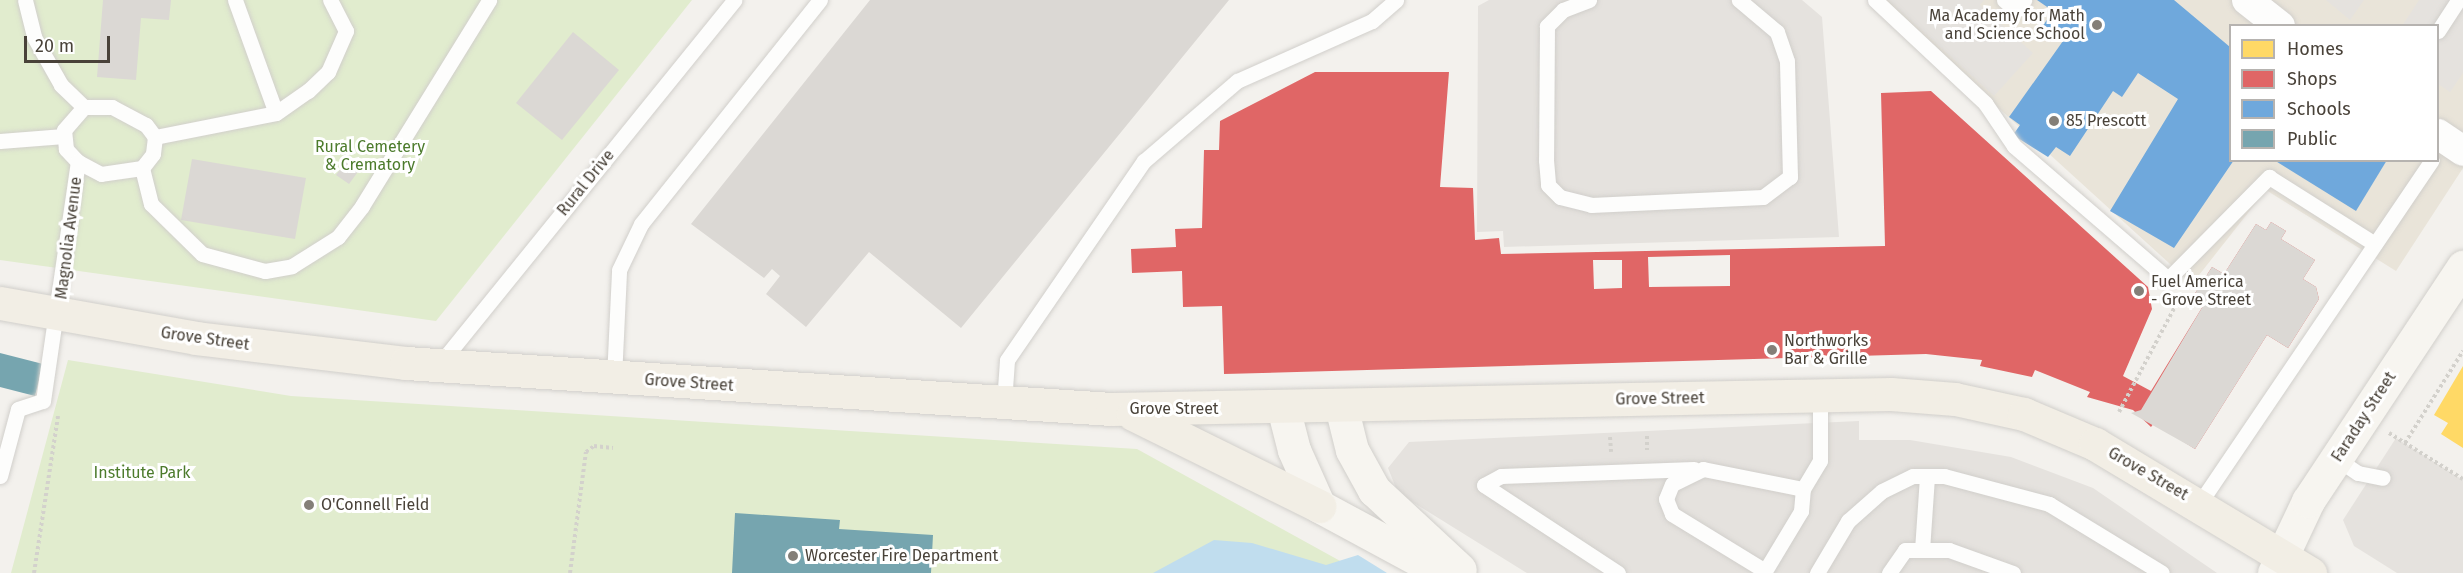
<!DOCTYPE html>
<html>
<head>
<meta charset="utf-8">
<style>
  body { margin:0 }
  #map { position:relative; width:2463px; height:573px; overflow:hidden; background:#f3f1ed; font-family:"Fira Sans",sans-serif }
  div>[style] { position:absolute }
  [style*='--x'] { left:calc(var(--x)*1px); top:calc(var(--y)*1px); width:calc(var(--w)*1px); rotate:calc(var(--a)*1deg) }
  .education>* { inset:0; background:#e9e4d9 }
  .green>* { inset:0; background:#e1ecce }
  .parking>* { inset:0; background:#e5e2de }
  .water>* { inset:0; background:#c0ddee }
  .homes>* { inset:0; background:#ffd966 }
  .shops>* { inset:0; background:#e06666 }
  .schools>* { inset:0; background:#6fa8dc }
  .public>* { inset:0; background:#76a5af }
  .building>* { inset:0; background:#dbd8d4 }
  .path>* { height:4px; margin-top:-2px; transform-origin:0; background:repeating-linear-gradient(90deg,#d3d1cc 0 3px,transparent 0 6px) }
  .roads { filter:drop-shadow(0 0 2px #d1cfcb) drop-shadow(0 0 2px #d1cfcb) }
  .lane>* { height:15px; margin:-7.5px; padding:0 7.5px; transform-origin:7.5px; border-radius:7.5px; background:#fdfdfc }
  .street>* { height:30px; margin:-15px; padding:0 15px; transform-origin:15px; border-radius:15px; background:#fdfdfc }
  .secondary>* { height:33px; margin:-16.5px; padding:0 16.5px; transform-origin:16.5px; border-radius:16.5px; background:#f7f5f0 }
  .primary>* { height:33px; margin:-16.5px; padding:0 16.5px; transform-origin:16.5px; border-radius:16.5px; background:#f2eee5 }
  .dots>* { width:16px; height:16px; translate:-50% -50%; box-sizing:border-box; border:3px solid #fff; border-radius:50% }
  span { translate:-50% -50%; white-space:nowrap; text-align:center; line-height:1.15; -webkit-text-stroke:6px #fff; paint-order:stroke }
  .poi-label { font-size:16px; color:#494239 }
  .right { translate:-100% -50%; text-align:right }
  .left { translate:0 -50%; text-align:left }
  .park-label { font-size:16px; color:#4c7b2c }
  .street-label { font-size:16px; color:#494239 }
  .legend { position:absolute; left:2229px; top:24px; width:210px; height:138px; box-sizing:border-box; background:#fff; border:2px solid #b6b3b0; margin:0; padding:8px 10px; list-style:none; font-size:18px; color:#494239 }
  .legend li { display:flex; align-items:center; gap:12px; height:30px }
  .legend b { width:30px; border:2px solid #b6b3b0 }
  .scale { position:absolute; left:24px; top:36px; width:86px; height:27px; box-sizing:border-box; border:3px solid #494239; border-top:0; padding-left:8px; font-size:18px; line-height:21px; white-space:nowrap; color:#494239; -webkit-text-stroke:4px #fff; paint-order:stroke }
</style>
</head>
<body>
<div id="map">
  <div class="education">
    <div style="clip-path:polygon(evenodd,1880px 0,2463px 0,2463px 168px,2396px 271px,2266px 190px,2192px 284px,1880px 0,2230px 26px,2438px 26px,2438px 160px,2230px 160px,2230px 26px)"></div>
  </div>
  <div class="green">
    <div style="clip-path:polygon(0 0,692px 0,436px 321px,0 260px)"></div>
    <div style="clip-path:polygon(68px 360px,291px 396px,1137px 449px,1362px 573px,11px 573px)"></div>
  </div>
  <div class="parking">
    <div style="clip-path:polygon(1489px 0,1802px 0,1822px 17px,1839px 237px,1504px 247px,1503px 231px,1477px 232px,1478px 6px)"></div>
    <div style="clip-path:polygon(1888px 0,1984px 0,1980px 5px,2033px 53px,1994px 96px)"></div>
    <div style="clip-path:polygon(2326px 0,2364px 0,2350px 20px)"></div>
    <div style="clip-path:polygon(2419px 0,2463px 0,2463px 73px,2450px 92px,2438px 84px,2438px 26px,2402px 26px)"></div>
    <div style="clip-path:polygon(1859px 421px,1859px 440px,1910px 440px,2011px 457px,2093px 488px,2217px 573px,1527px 573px,1398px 493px,1388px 468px,1409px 442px)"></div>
    <div style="clip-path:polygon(2396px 438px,2463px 480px,2463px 573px,2397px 573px,2354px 546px,2343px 520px)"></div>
  </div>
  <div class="water">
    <div style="clip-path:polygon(1214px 540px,1252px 543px,1326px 565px,1358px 555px,1387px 573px,1153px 573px)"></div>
  </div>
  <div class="homes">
    <div style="clip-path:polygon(2463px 366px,2463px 448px,2441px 434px,2448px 423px,2434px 415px)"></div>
  </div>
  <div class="shops">
    <div style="clip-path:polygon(evenodd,1315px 72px,1449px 72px,1440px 187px,1473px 188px,1475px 240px,1499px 238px,1501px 254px,1885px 246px,1881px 93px,1931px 91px,2148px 287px,2152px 309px,2123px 376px,2151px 391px,2203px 306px,2192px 298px,2212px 267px,2224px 274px,2256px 224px,2266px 230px,2271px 222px,2286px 231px,2281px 239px,2315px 260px,2303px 279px,2316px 287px,2319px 299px,2288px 348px,2267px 335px,2195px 449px,2154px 423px,2151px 427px,2133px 410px,2087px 397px,2090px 392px,2035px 370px,2032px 377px,1980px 366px,1982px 360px,1926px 354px,1224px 374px,1222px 306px,1183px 307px,1182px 271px,1132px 273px,1131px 249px,1176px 247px,1175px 229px,1202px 228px,1204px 150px,1219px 150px,1220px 121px,1315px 72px,1730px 255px,1730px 286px,1649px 287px,1648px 257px,1730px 255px,1315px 72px,1593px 260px,1622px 260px,1622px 288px,1594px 289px,1593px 260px)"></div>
  </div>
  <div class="schools">
    <div style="clip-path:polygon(2037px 0,2174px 0,2230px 47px,2234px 160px,2174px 248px,2110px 211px,2178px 99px,2138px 73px,2122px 97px,2113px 91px,2070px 156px,2056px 147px,2048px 157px,2013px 135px,2020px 125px,2009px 117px,2063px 41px,2042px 27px,2053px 11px)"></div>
    <div style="clip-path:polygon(2274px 160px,2387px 160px,2356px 211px)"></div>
  </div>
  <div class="public">
    <div style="clip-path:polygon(0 353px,43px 364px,35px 396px,0 387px)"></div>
    <div style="clip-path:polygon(735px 513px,840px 520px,839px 529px,933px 535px,931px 573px,732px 573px)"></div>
  </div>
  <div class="building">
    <div style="clip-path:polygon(103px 0,171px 0,169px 20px,141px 18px,136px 80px,97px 77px)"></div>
    <div style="clip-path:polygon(870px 0,1229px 0,961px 328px,869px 252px,806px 327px,766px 294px,780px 276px,772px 269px,764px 278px,691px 224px)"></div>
    <div style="clip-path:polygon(573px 32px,619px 70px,562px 140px,516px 103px)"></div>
    <div style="clip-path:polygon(192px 159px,306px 178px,295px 239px,181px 220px)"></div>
    <div style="clip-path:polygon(347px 160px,360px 169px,349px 184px,336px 175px)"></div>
    <div style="clip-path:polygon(2271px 222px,2286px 231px,2281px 239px,2315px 260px,2303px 279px,2316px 287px,2319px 299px,2288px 348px,2267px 335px,2195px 449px,2131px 413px,2141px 410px,2203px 306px,2192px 298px,2212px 267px,2224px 274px,2256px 224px,2266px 230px)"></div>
  </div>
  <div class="path">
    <div style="--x:2119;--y:412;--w:121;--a:-62"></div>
    <div style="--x:2176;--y:305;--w:7;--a:-106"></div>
    <div style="--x:2389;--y:433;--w:87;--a:31.9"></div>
    <div style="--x:1647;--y:436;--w:14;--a:90"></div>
    <div style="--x:1610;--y:437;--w:15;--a:86"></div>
    <div style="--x:2405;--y:443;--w:109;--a:-57.8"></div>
    <div style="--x:34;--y:573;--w:159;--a:-81.3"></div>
    <div style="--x:570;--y:573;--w:122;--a:-82.5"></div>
    <div style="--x:586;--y:452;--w:10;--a:-37"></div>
    <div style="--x:594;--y:446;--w:19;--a:6"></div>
  </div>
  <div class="roads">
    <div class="lane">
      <div style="--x:25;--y:0;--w:38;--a:76"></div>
      <div style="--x:34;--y:37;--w:55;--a:60.6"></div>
      <div style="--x:61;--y:85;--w:32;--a:44"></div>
      <div style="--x:235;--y:0;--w:120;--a:70.1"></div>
      <div style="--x:1589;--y:0;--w:28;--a:159"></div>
      <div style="--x:1563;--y:10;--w:23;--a:135"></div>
      <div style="--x:1547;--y:26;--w:134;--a:90.4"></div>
      <div style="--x:1546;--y:160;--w:25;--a:85"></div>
      <div style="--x:1548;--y:185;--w:17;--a:45"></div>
      <div style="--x:1560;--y:197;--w:32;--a:14"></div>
      <div style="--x:1591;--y:205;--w:172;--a:-2.7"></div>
      <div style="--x:1763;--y:197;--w:34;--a:-37"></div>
      <div style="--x:1790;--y:177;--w:116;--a:-91.5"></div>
      <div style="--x:1787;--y:61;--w:31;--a:-109"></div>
      <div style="--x:1777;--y:32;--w:50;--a:-139.9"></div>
      <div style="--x:1875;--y:0;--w:151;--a:43.1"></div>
      <div style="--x:1985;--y:103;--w:52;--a:56"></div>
      <div style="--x:2014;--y:146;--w:203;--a:40.8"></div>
      <div style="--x:2168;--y:279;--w:144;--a:-45.3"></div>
      <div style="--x:2269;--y:177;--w:125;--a:32.3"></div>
      <div style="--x:2004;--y:0;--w:12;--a:42"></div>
      <div style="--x:2013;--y:8;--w:14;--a:-36"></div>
      <div style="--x:2438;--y:31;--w:37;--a:-57"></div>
      <div style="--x:84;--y:107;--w:28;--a:0"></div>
      <div style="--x:112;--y:107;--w:38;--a:28"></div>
      <div style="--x:146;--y:125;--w:15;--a:53"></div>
      <div style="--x:155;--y:137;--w:17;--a:97"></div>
      <div style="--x:153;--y:154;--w:18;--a:128"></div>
      <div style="--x:142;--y:168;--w:41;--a:171.7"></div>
      <div style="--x:101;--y:174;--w:26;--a:-152"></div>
      <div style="--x:78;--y:162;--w:18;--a:-133"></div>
      <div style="--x:66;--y:149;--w:19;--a:-96"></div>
      <div style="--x:64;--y:130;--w:30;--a:-49"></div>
      <div style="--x:155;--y:137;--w:123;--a:-11.2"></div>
      <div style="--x:276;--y:113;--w:39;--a:-35"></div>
      <div style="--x:308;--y:91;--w:28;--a:-44"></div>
      <div style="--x:328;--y:72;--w:45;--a:-66.3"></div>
      <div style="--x:346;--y:31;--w:35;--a:-117"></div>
      <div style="--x:0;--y:141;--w:64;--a:-4.5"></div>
      <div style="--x:142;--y:168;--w:37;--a:76"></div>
      <div style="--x:151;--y:204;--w:71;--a:44.4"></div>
      <div style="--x:202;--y:254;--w:65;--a:15.1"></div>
      <div style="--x:265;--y:271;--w:27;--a:-10"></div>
      <div style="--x:292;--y:266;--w:54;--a:-32.2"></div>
      <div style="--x:338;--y:237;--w:39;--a:-52"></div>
      <div style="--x:362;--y:206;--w:242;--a:-58.3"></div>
      <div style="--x:438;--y:366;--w:471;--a:-51"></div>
      <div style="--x:614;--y:378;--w:108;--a:-87.3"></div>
      <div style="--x:619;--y:270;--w:51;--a:-64.4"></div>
      <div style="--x:641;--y:224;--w:287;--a:-51.4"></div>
      <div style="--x:1004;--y:403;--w:43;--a:-86"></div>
      <div style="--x:1007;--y:360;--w:242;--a:-55.5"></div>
      <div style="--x:1144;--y:161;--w:123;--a:-40.7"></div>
      <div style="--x:1237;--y:81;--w:148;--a:-24"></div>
      <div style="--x:1372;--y:21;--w:32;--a:-41"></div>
      <div style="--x:2337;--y:459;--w:25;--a:34"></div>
      <div style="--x:2358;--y:473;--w:25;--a:11"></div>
      <div style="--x:0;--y:476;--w:69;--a:-75"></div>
      <div style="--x:18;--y:409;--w:26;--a:-18"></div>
      <div style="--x:43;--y:401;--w:242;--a:-81.7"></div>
      <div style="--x:1803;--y:489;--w:102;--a:-168.7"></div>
      <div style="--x:1703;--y:469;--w:34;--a:154"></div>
      <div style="--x:1672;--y:484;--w:16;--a:112"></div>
      <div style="--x:1666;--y:499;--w:16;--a:68"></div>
      <div style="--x:1672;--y:514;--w:109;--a:31.5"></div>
      <div style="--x:1765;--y:571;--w:70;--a:-59"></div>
      <div style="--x:1801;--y:511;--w:22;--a:-85"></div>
      <div style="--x:1803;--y:489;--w:33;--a:-59"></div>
      <div style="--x:1820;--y:461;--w:66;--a:-90"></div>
      <div style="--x:2199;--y:504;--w:415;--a:-55.9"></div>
      <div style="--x:1922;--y:550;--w:74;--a:-86.1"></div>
      <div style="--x:1618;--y:573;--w:160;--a:-146.7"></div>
      <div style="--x:1484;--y:485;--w:19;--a:-28"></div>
      <div style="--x:1501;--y:476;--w:193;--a:-2.1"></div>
      <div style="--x:1817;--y:573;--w:61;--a:-59.2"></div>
      <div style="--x:1848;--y:521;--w:45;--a:-41.4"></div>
      <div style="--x:1882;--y:491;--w:34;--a:-26"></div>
      <div style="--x:1913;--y:476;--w:31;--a:0"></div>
      <div style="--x:1944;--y:476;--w:109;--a:14.9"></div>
      <div style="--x:2049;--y:504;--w:132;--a:31.4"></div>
      <div style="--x:1889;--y:573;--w:28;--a:-55"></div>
      <div style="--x:1905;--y:550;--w:44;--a:0"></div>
      <div style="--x:1949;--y:550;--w:68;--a:19.8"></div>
    </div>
    <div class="street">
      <div style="--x:2247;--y:0;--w:42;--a:38.2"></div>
      <div style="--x:2438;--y:134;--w:30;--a:34"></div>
    </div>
    <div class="secondary">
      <div style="--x:1341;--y:406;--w:45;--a:76"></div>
      <div style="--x:1352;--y:450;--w:46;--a:61.2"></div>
      <div style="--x:1374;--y:490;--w:117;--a:42.9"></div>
      <div style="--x:1283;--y:407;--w:44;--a:75.7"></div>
      <div style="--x:1294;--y:450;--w:61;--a:65.9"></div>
      <div style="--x:1319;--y:506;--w:141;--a:28.4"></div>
      <div style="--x:2274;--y:573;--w:80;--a:-64.7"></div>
      <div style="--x:2308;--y:501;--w:281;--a:-56.5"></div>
    </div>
    <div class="primary">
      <div style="--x:0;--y:303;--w:199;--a:10.1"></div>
      <div style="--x:196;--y:338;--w:211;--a:6.8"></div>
      <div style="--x:406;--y:363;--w:707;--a:3.73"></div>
      <div style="--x:1112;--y:409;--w:779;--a:-1.1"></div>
      <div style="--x:1891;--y:394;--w:64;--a:4.5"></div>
      <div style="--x:1955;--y:399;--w:71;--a:12.3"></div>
      <div style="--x:2024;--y:414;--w:77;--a:22.9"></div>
      <div style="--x:2095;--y:444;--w:251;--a:31"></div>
      <div style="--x:1133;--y:414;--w:208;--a:26.3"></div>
    </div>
  </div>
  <div class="dots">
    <div style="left:2097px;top:25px;background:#847f78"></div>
    <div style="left:2054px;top:121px;background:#847f78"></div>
    <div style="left:2139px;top:291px;background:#847f78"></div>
    <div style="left:1772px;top:350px;background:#847f78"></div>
    <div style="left:309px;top:505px;background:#847f78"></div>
    <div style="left:793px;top:556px;background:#847f78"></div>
  </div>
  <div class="poi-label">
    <span class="right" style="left:2085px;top:25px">Ma Academy for Math<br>and Science School</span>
    <span class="left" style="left:2066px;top:121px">85 Prescott</span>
    <span class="left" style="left:2151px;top:291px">Fuel America<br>- Grove Street</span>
    <span class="left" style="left:1784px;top:350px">Northworks<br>Bar &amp; Grille</span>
    <span class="left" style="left:321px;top:505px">O'Connell Field</span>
    <span class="left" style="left:805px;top:556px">Worcester Fire Department</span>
  </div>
  <div class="park-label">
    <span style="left:370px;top:156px">Rural Cemetery<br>&amp; Crematory</span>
    <span style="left:142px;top:473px">Institute Park</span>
  </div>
  <div class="street-label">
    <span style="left:586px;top:183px;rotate:-51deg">Rural Drive</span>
    <span style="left:69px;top:238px;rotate:-83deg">Magnolia Avenue</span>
    <span style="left:205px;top:339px;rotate:8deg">Grove Street</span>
    <span style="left:689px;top:383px;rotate:4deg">Grove Street</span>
    <span style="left:1660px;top:399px;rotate:-1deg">Grove Street</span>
    <span style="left:1174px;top:409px">Grove Street</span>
    <span style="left:2364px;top:417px;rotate:-57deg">Faraday Street</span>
    <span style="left:2148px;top:474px;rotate:30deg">Grove Street</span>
  </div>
  <ul class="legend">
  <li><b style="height:16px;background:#ffd966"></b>Homes</li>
  <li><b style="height:16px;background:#e06666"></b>Shops</li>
  <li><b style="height:16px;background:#6fa8dc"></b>Schools</li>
  <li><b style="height:16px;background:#76a5af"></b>Public</li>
  </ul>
  <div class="scale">20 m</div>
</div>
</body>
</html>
